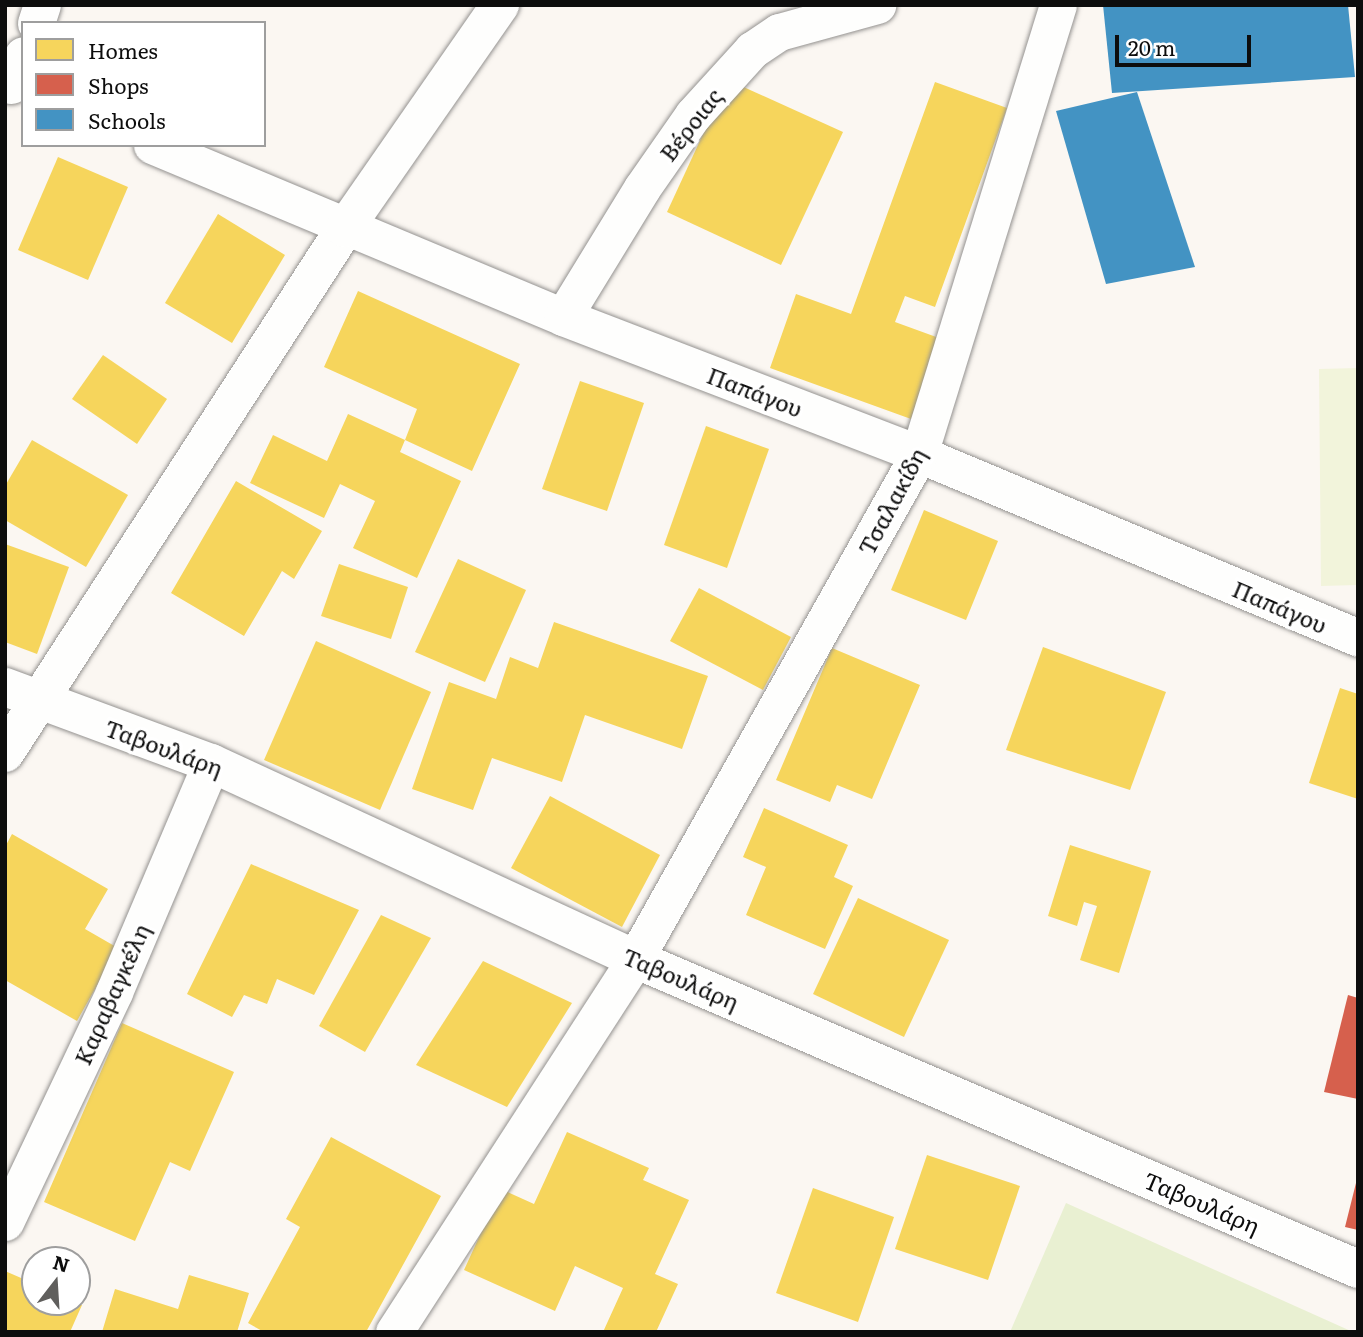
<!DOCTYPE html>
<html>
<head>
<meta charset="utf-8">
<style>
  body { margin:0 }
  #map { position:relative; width:1363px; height:1337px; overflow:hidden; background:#fbf7f2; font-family:Literata,serif }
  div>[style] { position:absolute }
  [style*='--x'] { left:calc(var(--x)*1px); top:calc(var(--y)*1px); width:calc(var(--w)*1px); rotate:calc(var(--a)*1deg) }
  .green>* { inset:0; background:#e9f0d2 }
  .pitch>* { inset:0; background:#f2f4db }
  .homes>* { inset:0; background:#f6d55c }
  .shops>* { inset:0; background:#d6604d }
  .schools>* { inset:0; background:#4393c3 }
  .roads { filter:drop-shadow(0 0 2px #949290) drop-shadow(0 0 2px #949290) }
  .minor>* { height:37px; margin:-18.5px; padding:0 18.5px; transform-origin:18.5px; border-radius:18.5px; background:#fefefd }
  .tertiary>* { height:38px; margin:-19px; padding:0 19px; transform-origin:19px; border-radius:19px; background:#fefefd }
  span { translate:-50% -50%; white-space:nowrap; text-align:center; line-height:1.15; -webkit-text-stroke:7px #fff; paint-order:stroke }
  .street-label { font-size:23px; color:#0d0d0d }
  .frame { position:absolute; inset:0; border:7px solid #0d0d0d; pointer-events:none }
  .legend { position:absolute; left:21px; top:21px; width:245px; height:126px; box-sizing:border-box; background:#fff; border:2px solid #9e9e9e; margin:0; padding:9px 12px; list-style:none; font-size:21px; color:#0d0d0d }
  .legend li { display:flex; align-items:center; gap:14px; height:35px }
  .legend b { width:35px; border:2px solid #9e9e9e }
  .north { position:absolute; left:21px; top:1246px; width:70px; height:70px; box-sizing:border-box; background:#fff; border:2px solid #9e9e9e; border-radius:50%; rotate:17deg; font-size:19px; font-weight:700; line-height:28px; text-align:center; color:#0d0d0d }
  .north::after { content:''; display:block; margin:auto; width:24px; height:32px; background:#605f5d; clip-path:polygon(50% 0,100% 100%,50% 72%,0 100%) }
  .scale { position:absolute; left:1115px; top:35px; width:136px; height:32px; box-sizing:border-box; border:4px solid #0d0d0d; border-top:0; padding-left:9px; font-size:21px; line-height:24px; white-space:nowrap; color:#0d0d0d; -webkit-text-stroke:5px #fff; paint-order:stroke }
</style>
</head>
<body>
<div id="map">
  <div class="green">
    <div style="clip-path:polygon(1066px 1203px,1353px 1332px,1010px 1332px)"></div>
  </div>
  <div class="pitch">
    <div style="clip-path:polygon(1358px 368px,1358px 585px,1321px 586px,1319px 369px)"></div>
  </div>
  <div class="homes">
    <div style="clip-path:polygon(728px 80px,843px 132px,781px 265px,667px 212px)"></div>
    <div style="clip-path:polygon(935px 82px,1007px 108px,935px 307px,905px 296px,895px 322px,939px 338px,911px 419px,770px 368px,796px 294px,851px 314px)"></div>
    <div style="clip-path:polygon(58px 157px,128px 187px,88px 280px,18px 250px)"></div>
    <div style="clip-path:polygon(218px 214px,285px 255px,232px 343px,165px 303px)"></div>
    <div style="clip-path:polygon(358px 291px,520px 364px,472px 471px,405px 440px,417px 409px,324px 367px)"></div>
    <div style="clip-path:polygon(103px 355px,167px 399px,137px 444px,72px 399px)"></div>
    <div style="clip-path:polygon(580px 381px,644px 403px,607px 511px,542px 489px)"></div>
    <div style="clip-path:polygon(348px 414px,405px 440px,400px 452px,461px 481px,417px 578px,353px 548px,375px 501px,340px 484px,324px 518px,250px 483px,273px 435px,327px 461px)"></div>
    <div style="clip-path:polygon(706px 426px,769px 449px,727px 568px,664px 545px)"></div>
    <div style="clip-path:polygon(32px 440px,128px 495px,86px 567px,5px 520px,5px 486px)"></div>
    <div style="clip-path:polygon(236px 481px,322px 531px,294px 579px,282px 571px,244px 636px,171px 593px)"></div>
    <div style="clip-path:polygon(924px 510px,998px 541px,966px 620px,891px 590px)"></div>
    <div style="clip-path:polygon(5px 544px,69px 567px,37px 654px,5px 642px)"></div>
    <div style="clip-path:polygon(458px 559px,526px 590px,485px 682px,415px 652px)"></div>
    <div style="clip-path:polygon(339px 564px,408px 587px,391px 639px,321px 616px)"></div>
    <div style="clip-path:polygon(699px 588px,791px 637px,763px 690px,670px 641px)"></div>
    <div style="clip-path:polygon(554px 622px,708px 676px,682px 749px,585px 715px,562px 782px,492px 758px,473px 810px,412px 789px,449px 682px,496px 699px,510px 657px,538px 668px)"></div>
    <div style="clip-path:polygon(316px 641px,431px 692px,380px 810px,264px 760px)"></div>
    <div style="clip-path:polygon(1043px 647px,1166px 692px,1130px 790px,1006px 750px)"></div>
    <div style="clip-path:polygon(832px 648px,920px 685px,872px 799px,837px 785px,830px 802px,776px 780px)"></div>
    <div style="clip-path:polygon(1340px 688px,1358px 694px,1358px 799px,1309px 783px)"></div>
    <div style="clip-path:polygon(550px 796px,660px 855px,622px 927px,511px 868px)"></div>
    <div style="clip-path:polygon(764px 808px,848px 845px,834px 877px,853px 886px,825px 949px,746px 915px,766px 867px,743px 857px)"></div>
    <div style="clip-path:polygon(12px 834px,108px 889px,85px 929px,118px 948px,77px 1021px,5px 980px,5px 847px)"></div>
    <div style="clip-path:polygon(1070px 845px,1151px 871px,1119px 973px,1080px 960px,1097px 906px,1084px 902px,1077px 926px,1048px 916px)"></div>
    <div style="clip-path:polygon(251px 864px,359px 910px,314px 995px,277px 979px,267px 1004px,244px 995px,232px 1017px,187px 994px)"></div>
    <div style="clip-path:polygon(858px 898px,949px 940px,904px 1037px,813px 994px)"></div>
    <div style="clip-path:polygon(381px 915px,431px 938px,365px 1052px,319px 1026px)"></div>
    <div style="clip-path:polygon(483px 961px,572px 1003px,507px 1107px,416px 1065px)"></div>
    <div style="clip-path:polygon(122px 1023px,234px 1072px,190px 1171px,170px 1162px,135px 1241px,44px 1202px)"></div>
    <div style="clip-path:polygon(567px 1132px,649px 1168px,643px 1180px,689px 1200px,655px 1274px,678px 1284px,656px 1332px,603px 1332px,623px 1288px,575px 1266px,555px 1311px,464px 1270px,501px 1189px,534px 1204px)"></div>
    <div style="clip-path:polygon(331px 1137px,441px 1196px,366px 1332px,264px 1332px,248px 1323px,300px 1227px,286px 1219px)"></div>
    <div style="clip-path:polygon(927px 1155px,1020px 1186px,988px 1280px,895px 1249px)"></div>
    <div style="clip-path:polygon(813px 1188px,894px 1217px,858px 1322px,776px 1293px)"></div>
    <div style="clip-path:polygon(5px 1271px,35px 1284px,35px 1302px,82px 1305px,70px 1332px,5px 1332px)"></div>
    <div style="clip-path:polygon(189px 1275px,249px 1293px,237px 1332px,102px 1332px,115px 1289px,178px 1309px)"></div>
  </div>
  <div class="shops">
    <div style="clip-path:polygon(1348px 995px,1358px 998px,1358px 1099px,1324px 1092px)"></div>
    <div style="clip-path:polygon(1357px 1179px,1358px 1179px,1358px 1230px,1345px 1227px)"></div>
  </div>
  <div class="schools">
    <div style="clip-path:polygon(1103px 5px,1348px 5px,1355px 77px,1112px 93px)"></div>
    <div style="clip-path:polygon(1137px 92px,1195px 267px,1106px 284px,1056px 111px)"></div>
  </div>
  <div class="roads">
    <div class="minor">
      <div style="--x:36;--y:23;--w:19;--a:-72"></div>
      <div style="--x:11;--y:85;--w:32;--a:-68"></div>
      <div style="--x:152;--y:145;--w:446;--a:22.7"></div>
      <div style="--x:563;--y:317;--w:381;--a:21"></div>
      <div style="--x:919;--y:454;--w:476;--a:22.7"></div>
      <div style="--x:563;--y:317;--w:151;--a:-58.5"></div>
      <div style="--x:642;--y:188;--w:89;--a:-55.1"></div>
      <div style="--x:693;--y:115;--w:88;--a:-47.8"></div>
      <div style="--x:752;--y:50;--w:32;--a:-34"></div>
      <div style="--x:779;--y:32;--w:102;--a:-15.4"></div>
      <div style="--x:5;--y:1222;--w:255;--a:-64.6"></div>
      <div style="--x:114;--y:992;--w:249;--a:-67"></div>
      <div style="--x:394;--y:1332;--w:444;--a:-57.1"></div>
      <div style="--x:635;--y:959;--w:579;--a:-60.65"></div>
      <div style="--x:919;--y:454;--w:470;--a:-72.8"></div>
    </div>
    <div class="tertiary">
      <div style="--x:5;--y:687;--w:220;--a:20.3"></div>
      <div style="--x:211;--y:763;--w:467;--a:24.8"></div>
      <div style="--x:635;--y:959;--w:787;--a:23.21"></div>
      <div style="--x:5;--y:753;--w:625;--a:-57.07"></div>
      <div style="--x:345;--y:228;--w:272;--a:-55.2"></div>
    </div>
  </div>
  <div class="street-label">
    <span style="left:690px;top:124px;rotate:-52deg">Βέροιας</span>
    <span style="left:755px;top:391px;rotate:21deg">Παπάγου</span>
    <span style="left:891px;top:501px;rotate:-62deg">Τσαλακίδη</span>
    <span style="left:1280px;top:606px;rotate:23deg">Παπάγου</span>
    <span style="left:164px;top:747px;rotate:20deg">Ταβουλάρη</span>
    <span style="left:681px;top:978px;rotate:23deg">Ταβουλάρη</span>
    <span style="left:111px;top:994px;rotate:-66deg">Καραβαγκέλη</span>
    <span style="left:1202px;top:1202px;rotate:23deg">Ταβουλάρη</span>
  </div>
  <div class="frame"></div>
  <ul class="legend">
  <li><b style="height:19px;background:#f6d55c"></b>Homes</li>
  <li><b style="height:19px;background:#d6604d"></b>Shops</li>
  <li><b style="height:19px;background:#4393c3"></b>Schools</li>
  </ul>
  <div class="north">N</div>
  <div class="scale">20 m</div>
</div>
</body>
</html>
